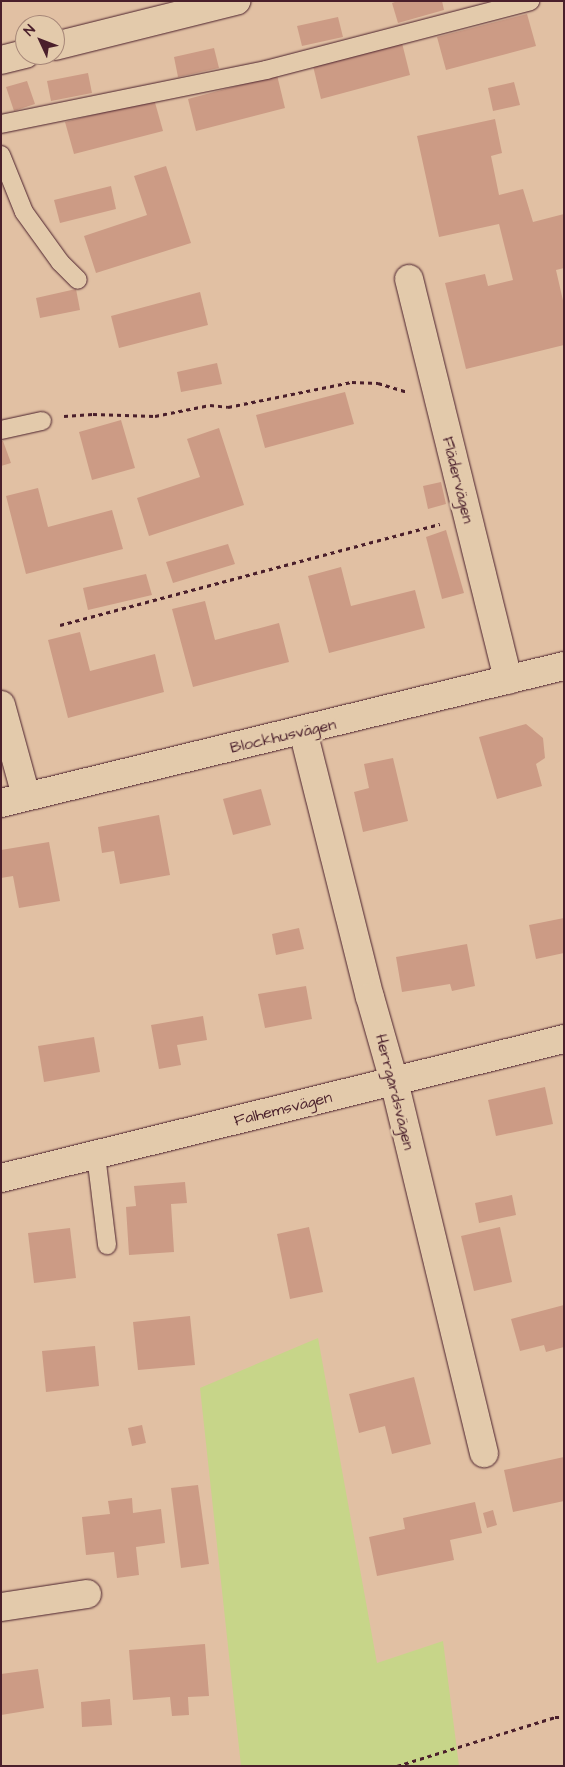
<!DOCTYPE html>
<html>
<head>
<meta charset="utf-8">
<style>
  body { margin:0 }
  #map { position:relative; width:565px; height:1767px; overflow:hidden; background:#e1c0a3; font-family:"Architects Daughter",sans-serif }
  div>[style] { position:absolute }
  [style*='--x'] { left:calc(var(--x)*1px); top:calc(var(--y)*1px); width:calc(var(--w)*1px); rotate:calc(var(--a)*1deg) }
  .green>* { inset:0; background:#c7d589 }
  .building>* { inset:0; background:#cc9b85 }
  .path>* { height:3px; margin-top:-1.5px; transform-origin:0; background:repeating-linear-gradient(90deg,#4a1f2b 0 4px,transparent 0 8px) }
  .roads { filter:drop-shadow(0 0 1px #4a1f2b) drop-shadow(0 0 1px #4a1f2b) }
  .service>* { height:18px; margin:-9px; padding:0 9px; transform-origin:9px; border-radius:9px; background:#e3caab }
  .minor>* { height:28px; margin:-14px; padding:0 14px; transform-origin:14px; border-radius:14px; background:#e3caab }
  span { translate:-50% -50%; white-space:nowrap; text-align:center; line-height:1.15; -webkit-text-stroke:5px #e3caab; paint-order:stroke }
  .street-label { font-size:16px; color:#4a1f2b }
  .frame { position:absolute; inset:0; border:2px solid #4a1f2b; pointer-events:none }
  .north { position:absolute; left:15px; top:15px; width:50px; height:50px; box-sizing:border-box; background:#e3caab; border:1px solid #a68678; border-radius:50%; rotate:313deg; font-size:14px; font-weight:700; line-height:20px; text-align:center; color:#4a1f2b }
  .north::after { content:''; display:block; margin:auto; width:18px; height:22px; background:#4a1f2b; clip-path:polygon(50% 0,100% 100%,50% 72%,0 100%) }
</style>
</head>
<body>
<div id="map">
  <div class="green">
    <div style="clip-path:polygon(318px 1338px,377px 1663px,443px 1641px,459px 1766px,241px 1766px,200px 1388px)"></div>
  </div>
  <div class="building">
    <div style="clip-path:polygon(398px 1px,442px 1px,444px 10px,398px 23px,392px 3px)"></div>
    <div style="clip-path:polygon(527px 14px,536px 46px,446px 70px,437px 37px)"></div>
    <div style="clip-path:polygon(338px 17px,343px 37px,302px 46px,297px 26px)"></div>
    <div style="clip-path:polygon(402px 43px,410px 75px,321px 99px,313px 66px)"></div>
    <div style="clip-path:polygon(214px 48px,219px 68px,178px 77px,174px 57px)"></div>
    <div style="clip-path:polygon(88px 73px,92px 93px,51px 101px,47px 81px)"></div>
    <div style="clip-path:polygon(277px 75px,285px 108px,196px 131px,188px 99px)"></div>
    <div style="clip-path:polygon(27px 81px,35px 104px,14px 111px,6px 87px)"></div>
    <div style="clip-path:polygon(514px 82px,520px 105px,493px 111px,488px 88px)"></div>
    <div style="clip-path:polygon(154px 99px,163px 131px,74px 154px,65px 122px)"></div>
    <div style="clip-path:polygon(495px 119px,502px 153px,491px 156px,499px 195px,523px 189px,533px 222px,564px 214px,564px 268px,556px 270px,564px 305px,564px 345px,466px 369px,445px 283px,485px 274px,488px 286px,513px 280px,499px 224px,439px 237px,417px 136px)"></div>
    <div style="clip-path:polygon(166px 166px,191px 243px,96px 273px,84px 236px,147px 215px,134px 176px)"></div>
    <div style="clip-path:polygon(111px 186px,116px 209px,60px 223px,54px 200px)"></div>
    <div style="clip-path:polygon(76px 289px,80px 310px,40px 318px,36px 298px)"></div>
    <div style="clip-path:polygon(200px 292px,208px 325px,119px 348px,111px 316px)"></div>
    <div style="clip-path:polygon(217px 363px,222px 384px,181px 392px,177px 372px)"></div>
    <div style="clip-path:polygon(345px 392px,354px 424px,265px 448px,256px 415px)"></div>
    <div style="clip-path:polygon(121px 420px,135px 468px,92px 480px,79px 432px)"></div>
    <div style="clip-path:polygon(219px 428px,244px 505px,149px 536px,137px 498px,200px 477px,187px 439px)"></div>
    <div style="clip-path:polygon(1px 441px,3px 441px,11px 463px,1px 466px)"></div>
    <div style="clip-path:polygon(441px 482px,446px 504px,428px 509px,423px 486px)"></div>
    <div style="clip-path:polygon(38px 488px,48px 527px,112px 510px,123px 549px,26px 574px,6px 496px)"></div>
    <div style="clip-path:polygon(446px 530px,464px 593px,442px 599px,426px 537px)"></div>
    <div style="clip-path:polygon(228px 544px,235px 564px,173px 583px,166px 562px)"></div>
    <div style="clip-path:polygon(341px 567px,351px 606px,415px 590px,425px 628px,329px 653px,308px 576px)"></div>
    <div style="clip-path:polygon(146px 574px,152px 595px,88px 610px,83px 588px)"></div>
    <div style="clip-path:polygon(205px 601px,215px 640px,279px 623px,289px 662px,193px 687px,172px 609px)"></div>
    <div style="clip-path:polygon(80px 632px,90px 671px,155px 654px,164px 692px,68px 718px,48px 640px)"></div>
    <div style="clip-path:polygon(526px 724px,543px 738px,545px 758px,536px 764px,542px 786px,497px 799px,479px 737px)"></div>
    <div style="clip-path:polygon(393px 758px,408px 821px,363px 832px,354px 792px,369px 788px,364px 764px)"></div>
    <div style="clip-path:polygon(261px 789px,271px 825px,233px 835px,223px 799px)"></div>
    <div style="clip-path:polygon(159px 815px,170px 875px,120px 884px,114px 851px,102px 853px,98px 827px)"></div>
    <div style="clip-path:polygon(49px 842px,60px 901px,19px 908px,13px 876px,1px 878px,1px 850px)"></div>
    <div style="clip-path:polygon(564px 918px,564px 953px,536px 959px,529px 925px)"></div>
    <div style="clip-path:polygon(299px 928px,304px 949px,276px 955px,272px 934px)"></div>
    <div style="clip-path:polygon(467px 944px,475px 986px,452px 991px,450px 984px,402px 992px,396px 957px)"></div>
    <div style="clip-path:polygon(306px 986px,312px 1019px,265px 1028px,258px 994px)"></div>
    <div style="clip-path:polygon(203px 1016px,207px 1040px,177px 1045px,181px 1065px,159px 1069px,151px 1025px)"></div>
    <div style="clip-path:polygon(94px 1037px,100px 1072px,44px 1082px,38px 1046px)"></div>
    <div style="clip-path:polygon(545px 1087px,553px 1124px,496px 1136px,488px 1100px)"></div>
    <div style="clip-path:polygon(185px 1182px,187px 1203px,171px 1204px,174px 1252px,129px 1255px,126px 1207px,136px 1206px,134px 1186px)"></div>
    <div style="clip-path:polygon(512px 1195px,516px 1215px,479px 1223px,475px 1203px)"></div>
    <div style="clip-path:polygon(309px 1227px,323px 1292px,290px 1299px,277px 1234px)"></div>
    <div style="clip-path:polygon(500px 1227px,512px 1282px,474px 1291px,461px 1236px)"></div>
    <div style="clip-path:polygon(70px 1228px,76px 1278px,34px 1283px,28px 1233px)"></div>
    <div style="clip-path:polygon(564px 1305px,564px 1347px,546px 1352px,544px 1345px,520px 1351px,511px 1319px)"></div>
    <div style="clip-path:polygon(190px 1316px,195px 1365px,138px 1370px,133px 1322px)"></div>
    <div style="clip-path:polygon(95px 1346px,99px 1386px,46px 1392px,42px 1351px)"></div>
    <div style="clip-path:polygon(414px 1377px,431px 1444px,392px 1454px,385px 1426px,359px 1433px,349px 1394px)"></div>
    <div style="clip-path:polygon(142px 1425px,146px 1443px,132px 1446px,128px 1428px)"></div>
    <div style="clip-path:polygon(564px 1457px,564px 1501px,513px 1512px,504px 1470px)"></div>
    <div style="clip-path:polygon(198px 1485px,209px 1564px,181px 1568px,171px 1488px)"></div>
    <div style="clip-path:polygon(132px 1498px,133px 1513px,161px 1509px,165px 1543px,136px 1547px,139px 1575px,117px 1578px,114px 1552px,86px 1555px,82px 1517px,110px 1514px,108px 1501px)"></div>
    <div style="clip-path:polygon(475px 1502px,482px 1533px,450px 1540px,454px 1560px,377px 1576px,369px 1537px,405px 1529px,403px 1518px)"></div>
    <div style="clip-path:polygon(493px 1510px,497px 1525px,487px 1528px,483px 1513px)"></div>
    <div style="clip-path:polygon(205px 1644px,209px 1696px,188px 1697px,189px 1715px,172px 1716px,170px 1697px,133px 1700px,129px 1650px)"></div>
    <div style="clip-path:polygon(38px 1669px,44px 1708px,1px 1715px,1px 1674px)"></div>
    <div style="clip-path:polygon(110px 1699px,112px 1725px,82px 1727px,81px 1702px)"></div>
  </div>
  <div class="path">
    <div style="--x:64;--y:416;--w:29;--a:-4"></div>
    <div style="--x:93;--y:414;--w:62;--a:1.8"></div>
    <div style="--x:155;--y:416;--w:56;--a:-11.3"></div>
    <div style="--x:210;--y:405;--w:18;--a:6"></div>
    <div style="--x:228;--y:407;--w:126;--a:-11.4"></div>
    <div style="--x:352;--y:382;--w:26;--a:2"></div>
    <div style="--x:378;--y:383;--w:30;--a:17"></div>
    <div style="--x:60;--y:625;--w:393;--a:-14.9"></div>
    <div style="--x:397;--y:1766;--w:165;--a:-17.2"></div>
    <div style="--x:555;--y:1717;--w:9;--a:0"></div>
  </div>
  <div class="roads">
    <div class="service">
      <div style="--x:1;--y:124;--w:270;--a:-11.5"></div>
      <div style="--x:266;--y:70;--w:273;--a:-14.6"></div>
      <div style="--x:1;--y:155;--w:61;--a:68"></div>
      <div style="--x:24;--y:212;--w:62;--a:54.2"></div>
      <div style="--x:60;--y:262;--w:25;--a:45"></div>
      <div style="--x:1;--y:430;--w:42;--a:-12.4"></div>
      <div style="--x:96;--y:1155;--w:91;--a:83"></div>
    </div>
    <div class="minor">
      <div style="--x:55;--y:46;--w:187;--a:-14"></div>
      <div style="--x:1;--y:60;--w:25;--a:-14"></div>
      <div style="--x:409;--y:279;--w:413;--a:76.1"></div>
      <div style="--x:1;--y:705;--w:94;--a:74.6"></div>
      <div style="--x:303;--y:731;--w:274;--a:75.9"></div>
      <div style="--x:370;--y:997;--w:87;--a:74.1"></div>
      <div style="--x:394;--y:1081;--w:383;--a:76.4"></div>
      <div style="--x:1;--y:803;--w:579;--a:-13.68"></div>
      <div style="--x:1;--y:1178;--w:580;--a:-13.87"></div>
      <div style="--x:1;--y:1607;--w:87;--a:-8.6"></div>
    </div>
  </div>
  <div class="street-label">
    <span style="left:458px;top:480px;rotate:76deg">Flädervägen</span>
    <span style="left:283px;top:736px;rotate:-13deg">Blockhusvägen</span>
    <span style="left:395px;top:1092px;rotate:76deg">Herrgårdsvägen</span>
    <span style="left:283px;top:1109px;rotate:-14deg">Falhemsvägen</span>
  </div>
  <div class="frame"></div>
  <div class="north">N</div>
</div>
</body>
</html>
